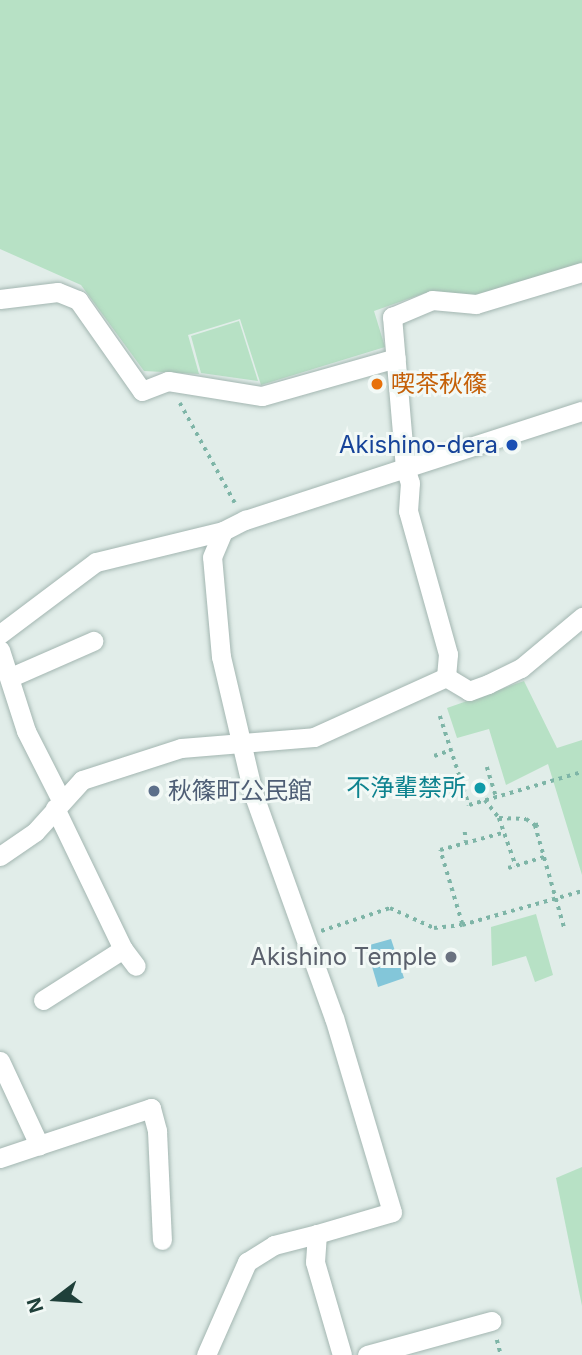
<!DOCTYPE html>
<html>
<head>
<meta charset="utf-8">
<style>
  body { margin:0 }
  #map { position:relative; width:582px; height:1355px; overflow:hidden; background:#e1ede9; font-family:Inter,"Noto Sans JP",sans-serif }
  div>[style] { position:absolute }
  [style*='--x'] { left:calc(var(--x)*1px); top:calc(var(--y)*1px); width:calc(var(--w)*1px); rotate:calc(var(--a)*1deg) }
  .green>* { inset:0; background:#b7e1c5 }
  .water>* { inset:0; background:#83c6d9 }
  .path>* { height:3.5px; margin-top:-1.75px; transform-origin:0; background:repeating-linear-gradient(90deg,#7eb5a7 0 3.5px,transparent 0 8.5px) }
  .roads { filter:drop-shadow(0 0 2px #a3b6b1) drop-shadow(0 0 2px #a3b6b1) }
  .minor>* { height:19px; margin:-9.5px; padding:0 9.5px; transform-origin:9.5px; border-radius:9.5px; background:#fff }
  .dots>* { width:19px; height:19px; translate:-50% -50%; box-sizing:border-box; border:4px solid #f2f9f6; border-radius:50% }
  span { translate:-50% -50%; white-space:nowrap; text-align:center; line-height:1.15; -webkit-text-stroke:6px #f2f9f6; paint-order:stroke }
  .food-label { font-size:24px; color:#c56008 }
  .left { translate:0 -50%; text-align:left }
  .transit-label { font-size:24px; color:#164399 }
  .right { translate:-100% -50%; text-align:right }
  .culture-label { font-size:24px; color:#0d838f }
  .service-label { font-size:24px; color:#4e5e75 }
  .worship-label { font-size:24px; color:#5b616d }
  .north { position:absolute; left:21px; top:1264px; width:70px; height:70px; -webkit-text-stroke:5px #f2f9f6; paint-order:stroke; rotate:253deg; font-size:19px; font-weight:700; line-height:28px; text-align:center; color:#1f403a }
  .north::after { content:''; display:block; margin:auto; width:24px; height:32px; background:#1f403a; clip-path:polygon(50% 0,100% 100%,50% 72%,0 100%) }
</style>
</head>
<body>
<div id="map">
  <div class="green">
    <div style="clip-path:polygon(0 0,582px 0,582px 267px,466px 299px,425px 293px,374px 311px,385px 347px,261px 385px,240px 319px,188px 335px,199px 374px,144px 371px,81px 285px,0 249px)"></div>
    <div style="clip-path:polygon(239px 321px,258px 381px,201px 373px,191px 336px)"></div>
    <div style="clip-path:polygon(524px 681px,557px 748px,582px 740px,582px 875px,548px 764px,506px 785px,489px 729px,457px 738px,447px 708px)"></div>
    <div style="clip-path:polygon(536px 914px,553px 975px,535px 982px,526px 956px,492px 966px,491px 927px)"></div>
    <div style="clip-path:polygon(582px 1167px,582px 1306px,556px 1178px)"></div>
  </div>
  <div class="water">
    <div style="clip-path:polygon(391px 939px,404px 978px,378px 987px,366px 946px)"></div>
  </div>
  <div class="path">
    <div style="--x:180;--y:403;--w:114;--a:61.2"></div>
    <div style="--x:440;--y:716;--w:94;--a:72"></div>
    <div style="--x:469;--y:805;--w:118;--a:-16.3"></div>
    <div style="--x:434;--y:756;--w:18;--a:-19"></div>
    <div style="--x:487;--y:767;--w:30;--a:73"></div>
    <div style="--x:485;--y:800;--w:23;--a:52"></div>
    <div style="--x:499;--y:818;--w:27;--a:2"></div>
    <div style="--x:526;--y:819;--w:11;--a:34"></div>
    <div style="--x:535;--y:825;--w:106;--a:74.1"></div>
    <div style="--x:499;--y:818;--w:51;--a:70.5"></div>
    <div style="--x:535;--y:825;--w:8;--a:-7"></div>
    <div style="--x:465;--y:832;--w:9;--a:84"></div>
    <div style="--x:508;--y:868;--w:38;--a:-17"></div>
    <div style="--x:462;--y:924;--w:77;--a:-106.6"></div>
    <div style="--x:440;--y:850;--w:64;--a:-15.3"></div>
    <div style="--x:321;--y:931;--w:73;--a:-18.4"></div>
    <div style="--x:390;--y:908;--w:48;--a:24.4"></div>
    <div style="--x:434;--y:928;--w:28;--a:-6"></div>
    <div style="--x:462;--y:925;--w:125;--a:-15.8"></div>
    <div style="--x:497;--y:1340;--w:16;--a:75"></div>
  </div>
  <div class="roads">
    <div class="minor">
      <div style="--x:0;--y:299;--w:58;--a:-6.9"></div>
      <div style="--x:58;--y:292;--w:22;--a:22"></div>
      <div style="--x:78;--y:300;--w:111;--a:54.9"></div>
      <div style="--x:142;--y:391;--w:28;--a:-21"></div>
      <div style="--x:168;--y:381;--w:95;--a:9.1"></div>
      <div style="--x:262;--y:396;--w:139;--a:-15.8"></div>
      <div style="--x:0;--y:634;--w:120;--a:-36.9"></div>
      <div style="--x:96;--y:562;--w:131;--a:-13.7"></div>
      <div style="--x:0;--y:650;--w:85;--a:72.2"></div>
      <div style="--x:26;--y:731;--w:77;--a:63.1"></div>
      <div style="--x:11;--y:677;--w:90;--a:-23.7"></div>
      <div style="--x:446;--y:677;--w:27;--a:31"></div>
      <div style="--x:469;--y:691;--w:20;--a:-20"></div>
      <div style="--x:488;--y:684;--w:37;--a:-26"></div>
      <div style="--x:521;--y:668;--w:80;--a:-39.9"></div>
      <div style="--x:55;--y:808;--w:157;--a:64.3"></div>
      <div style="--x:123;--y:949;--w:21;--a:53"></div>
      <div style="--x:0;--y:856;--w:42;--a:-34.4"></div>
      <div style="--x:35;--y:832;--w:70;--a:-47.9"></div>
      <div style="--x:82;--y:780;--w:104;--a:-17.9"></div>
      <div style="--x:181;--y:748;--w:133;--a:-4.7"></div>
      <div style="--x:314;--y:737;--w:145;--a:-24.4"></div>
      <div style="--x:446;--y:677;--w:23;--a:-85"></div>
      <div style="--x:448;--y:654;--w:148;--a:-105.6"></div>
      <div style="--x:408;--y:511;--w:28;--a:-86"></div>
      <div style="--x:410;--y:483;--w:16;--a:-108"></div>
      <div style="--x:405;--y:468;--w:186;--a:-17.9"></div>
      <div style="--x:43;--y:1000;--w:95;--a:-32.5"></div>
      <div style="--x:0;--y:1061;--w:93;--a:65.1"></div>
      <div style="--x:39;--y:1145;--w:118;--a:-18.3"></div>
      <div style="--x:151;--y:1108;--w:24;--a:75"></div>
      <div style="--x:157;--y:1131;--w:109;--a:87.4"></div>
      <div style="--x:0;--y:1158;--w:41;--a:-18.4"></div>
      <div style="--x:206;--y:1355;--w:102;--a:-66.2"></div>
      <div style="--x:247;--y:1262;--w:32;--a:-32"></div>
      <div style="--x:274;--y:1245;--w:44;--a:-14.3"></div>
      <div style="--x:342;--y:1355;--w:97;--a:-106.2"></div>
      <div style="--x:315;--y:1262;--w:28;--a:-86"></div>
      <div style="--x:317;--y:1234;--w:78;--a:-16.3"></div>
      <div style="--x:392;--y:1212;--w:202;--a:-106.6"></div>
      <div style="--x:334;--y:1018;--w:239;--a:-109.8"></div>
      <div style="--x:253;--y:793;--w:140;--a:-103.2"></div>
      <div style="--x:221;--y:657;--w:100;--a:-95.1"></div>
      <div style="--x:212;--y:557;--w:28;--a:-67"></div>
      <div style="--x:223;--y:531;--w:25;--a:-27"></div>
      <div style="--x:245;--y:520;--w:168;--a:-18"></div>
      <div style="--x:405;--y:468;--w:152;--a:-94.9"></div>
      <div style="--x:392;--y:317;--w:43;--a:-23"></div>
      <div style="--x:432;--y:300;--w:44;--a:5.2"></div>
      <div style="--x:476;--y:304;--w:111;--a:-16.8"></div>
      <div style="--x:367;--y:1355;--w:129;--a:-15.3"></div>
    </div>
  </div>
  <div class="dots">
    <div style="left:377px;top:384px;background:#e8710a"></div>
    <div style="left:512px;top:445px;background:#1a4fb4"></div>
    <div style="left:480px;top:788px;background:#0f9aa8"></div>
    <div style="left:154px;top:791px;background:#5c6f8a"></div>
    <div style="left:451px;top:957px;background:#6b7280"></div>
  </div>
  <div class="food-label">
    <span class="left" style="left:391px;top:384px">喫茶秋篠</span>
  </div>
  <div class="transit-label">
    <span class="right" style="left:498px;top:445px">Akishino-dera</span>
  </div>
  <div class="culture-label">
    <span class="right" style="left:466px;top:788px">不浄輩禁所</span>
  </div>
  <div class="service-label">
    <span class="left" style="left:168px;top:791px">秋篠町公民館</span>
  </div>
  <div class="worship-label">
    <span class="right" style="left:437px;top:957px">Akishino Temple</span>
  </div>
  <div class="north">N</div>
</div>
</body>
</html>
